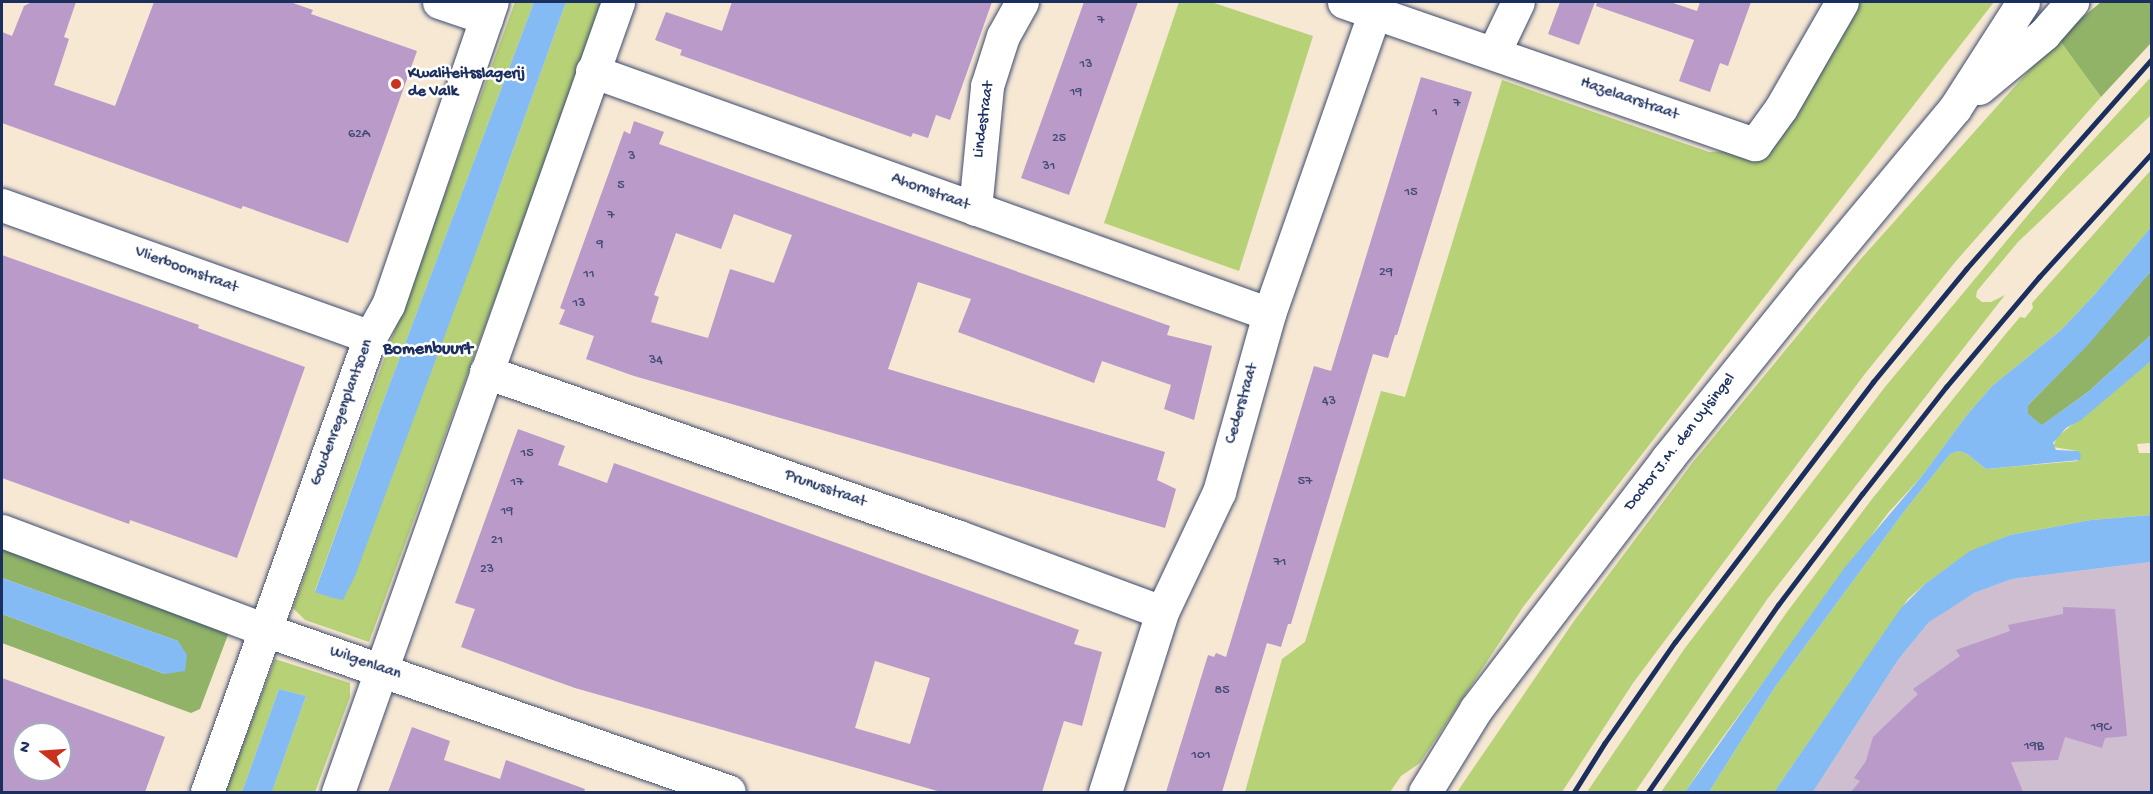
<!DOCTYPE html>
<html>
<head>
<meta charset="utf-8">
<style>
  body { margin:0 }
  #map { position:relative; width:2153px; height:794px; overflow:hidden; background:#f7e8d4; font-family:"Gochi Hand",sans-serif }
  div>[style] { position:absolute }
  [style*='--x'] { left:calc(var(--x)*1px); top:calc(var(--y)*1px); width:calc(var(--w)*1px); rotate:calc(var(--a)*1deg) }
  .industrial>* { inset:0; background:#cfbdd0 }
  .green>* { inset:0; background:#b6d176 }
  .forest>* { inset:0; background:#90b367 }
  .water>* { inset:0; background:#84bbf4 }
  .building>* { inset:0; background:#b99ac8 }
  .roads { filter:drop-shadow(0 0 2px #3c4b70) drop-shadow(0 0 2px #3c4b70) }
  .street>* { height:33px; margin:-16.5px; padding:0 16.5px; transform-origin:16.5px; border-radius:16.5px; background:#fff }
  .rail>* { height:4.5px; margin:-2.25px; padding:0 2.25px; transform-origin:2.25px; border-radius:2.25px; background:#1b2f5e }
  .dots>* { width:16px; height:16px; translate:-50% -50%; box-sizing:border-box; border:3px solid #fff; border-radius:50% }
  span { translate:-50% -50%; white-space:nowrap; text-align:center; line-height:1.15; -webkit-text-stroke:5px #fff; paint-order:stroke }
  .number-label { font-size:14px; color:#424a78 }
  .number-label span { -webkit-text-stroke-width:0 }
  .poi-label { font-size:16px; color:#1b2f5e; font-weight:700 }
  .left { translate:0 -50%; text-align:left }
  .street-label { font-size:16px; color:#1b2f5e }
  .neighbourhood-label { font-size:18px; color:#1b2f5e; font-weight:700 }
  .frame { position:absolute; inset:0; border:3px solid #1b2f5e; pointer-events:none }
  .north { position:absolute; left:12px; top:722px; width:60px; height:60px; box-sizing:border-box; background:#fff; border:2px solid #a4acbf; border-radius:50%; rotate:287deg; font-size:16px; font-weight:700; line-height:24px; text-align:center; color:#1b2f5e }
  .north::after { content:''; display:block; margin:auto; width:21px; height:27px; background:#c8321e; clip-path:polygon(50% 0,100% 100%,50% 72%,0 100%) }
</style>
</head>
<body>
<div id="map">
  <div class="industrial">
    <div style="clip-path:polygon(2151px 562px,2151px 792px,1813px 792px,1898px 660px,1929px 622px,1950px 606px,1974px 593px,2012px 579px)"></div>
  </div>
  <div class="green">
    <div style="clip-path:polygon(515px 2px,534px 2px,380px 410px,315px 591px,329px 597px,485px 228px,566px 2px,604px 2px,369px 642px,305px 620px,293px 608px)"></div>
    <div style="clip-path:polygon(1179px 2px,1211px 2px,1313px 36px,1239px 271px,1104px 223px)"></div>
    <div style="clip-path:polygon(1857px 2px,1994px 2px,1523px 607px,1420px 763px,1401px 776px,1390px 792px,1245px 792px,1282px 659px,1305px 642px,1381px 391px,1405px 397px,1502px 80px,1709px 152px,1750px 150px)"></div>
    <div style="clip-path:polygon(2058px 38px,2101px 97px,1956px 261px,1864px 375px,1633px 683px,1562px 792px,1457px 792px,1574px 621px,1693px 462px,1859px 261px)"></div>
    <div style="clip-path:polygon(2151px 77px,2151px 115px,2018px 242px,1977px 291px,1976px 297px,1982px 302px,1991px 302px,2005px 295px,1768px 598px,1635px 792px,1587px 792px,1685px 648px,1885px 387px,2063px 173px)"></div>
    <div style="clip-path:polygon(2151px 170px,2151px 227px,2095px 294px,2061px 330px,1992px 386px,1966px 416px,1922px 476px,1888px 513px,1714px 749px,1685px 792px,1661px 792px,1787px 612px,1872px 499px,2004px 336px,2020px 317px,2025px 318px,2033px 308px,2032px 303px)"></div>
    <div style="clip-path:polygon(2151px 361px,2151px 443px,2137px 444px,2139px 453px,2151px 453px,2151px 515px,2091px 520px,2010px 535px,1970px 552px,1925px 584px,1908px 599px,1774px 792px,1709px 792px,1775px 687px,1906px 509px,1950px 454px,1959px 451px,1967px 454px,1986px 469px,2078px 461px,2078px 451px,2053px 447px,2057px 437px)"></div>
    <div style="clip-path:polygon(275px 659px,350px 683px,350px 697px,315px 792px,272px 792px,306px 696px,279px 689px,242px 792px,225px 792px)"></div>
  </div>
  <div class="forest">
    <div style="clip-path:polygon(2101px 2px,2151px 2px,2151px 43px,2101px 97px,2058px 38px)"></div>
    <div style="clip-path:polygon(2151px 271px,2151px 335px,2088px 392px,2041px 426px,2028px 414px,2028px 405px,2086px 346px)"></div>
    <div style="clip-path:polygon(2px 549px,229px 632px,200px 709px,191px 713px,2px 643px,2px 614px,165px 674px,178px 641px,2px 578px)"></div>
  </div>
  <div class="water">
    <div style="clip-path:polygon(534px 2px,566px 2px,485px 228px,355px 576px,343px 600px,329px 597px,315px 592px,380px 410px)"></div>
    <div style="clip-path:polygon(2151px 227px,2151px 271px,2087px 346px,2028px 405px,2028px 414px,2042px 425px,2088px 392px,2151px 335px,2151px 361px,2081px 420px,2066px 428px,2053px 443px,2056px 450px,2078px 451px,2081px 455px,2080px 460px,1986px 469px,1967px 454px,1959px 451px,1950px 454px,1906px 509px,1775px 687px,1709px 792px,1685px 792px,1845px 567px,1922px 476px,1966px 416px,1992px 386px,2061px 330px,2095px 294px)"></div>
    <div style="clip-path:polygon(2151px 515px,2151px 562px,2012px 579px,1974px 593px,1929px 622px,1898px 660px,1813px 792px,1774px 792px,1901px 608px,1925px 584px,1970px 551px,2010px 535px,2091px 520px)"></div>
    <div style="clip-path:polygon(2px 578px,178px 641px,187px 655px,185px 671px,165px 674px,2px 614px)"></div>
    <div style="clip-path:polygon(279px 689px,306px 696px,272px 792px,242px 792px)"></div>
  </div>
  <div class="building">
    <div style="clip-path:polygon(32px 2px,76px 2px,64px 37px,69px 39px,54px 85px,115px 106px,154px 2px,290px 2px,313px 10px,311px 14px,417px 51px,348px 243px,243px 206px,241px 209px,2px 123px,2px 32px,12px 36px,24px 6px)"></div>
    <div style="clip-path:polygon(732px 2px,992px 2px,950px 120px,936px 115px,928px 138px,913px 133px,911px 137px,680px 55px,682px 50px,655px 40px,666px 12px,722px 31px)"></div>
    <div style="clip-path:polygon(1084px 2px,1138px 2px,1069px 195px,1021px 178px)"></div>
    <div style="clip-path:polygon(1560px 2px,1595px 2px,1579px 45px,1548px 34px)"></div>
    <div style="clip-path:polygon(1597px 2px,1670px 2px,1697px 11px,1700px 2px,1751px 2px,1728px 66px,1720px 63px,1710px 92px,1679px 81px,1694px 40px,1596px 6px)"></div>
    <div style="clip-path:polygon(1421px 77px,1472px 92px,1397px 335px,1395px 335px,1388px 358px,1373px 354px,1291px 624px,1288px 624px,1281px 647px,1267px 643px,1222px 792px,1166px 792px,1208px 655px,1214px 657px,1216px 653px,1226px 657px,1314px 366px,1331px 371px)"></div>
    <div style="clip-path:polygon(evenodd,634px 121px,664px 132px,659px 144px,1170px 326px,1167px 335px,1212px 346px,1194px 420px,1164px 409px,1171px 385px,1102px 361px,1094px 383px,958px 332px,971px 299px,918px 282px,888px 369px,1165px 452px,1157px 480px,1176px 489px,1165px 528px,634px 376px,586px 359px,594px 336px,559px 324px,565px 310px,560px 308px,624px 131px,630px 134px,634px 121px,734px 214px,792px 235px,774px 283px,730px 269px,708px 338px,651px 322px,659px 297px,654px 295px,676px 233px,721px 249px,734px 214px)"></div>
    <div style="clip-path:polygon(2px 255px,199px 325px,198px 328px,305px 367px,237px 558px,130px 520px,129px 524px,2px 478px)"></div>
    <div style="clip-path:polygon(evenodd,518px 429px,565px 446px,558px 465px,607px 483px,614px 463px,1079px 630px,1074px 644px,1102px 652px,1082px 726px,1064px 721px,1042px 792px,941px 792px,575px 688px,461px 647px,475px 609px,455px 603px,518px 429px,875px 661px,930px 678px,910px 744px,855px 728px,875px 661px)"></div>
    <div style="clip-path:polygon(2063px 607px,2115px 609px,2127px 736px,2105px 738px,2102px 748px,2065px 737px,2058px 760px,2011px 762px,2023px 792px,1851px 792px,1860px 781px,1854px 778px,1866px 761px,1873px 737px,1918px 694px,1913px 689px,1960px 656px,1956px 650px,2010px 631px,2008px 625px,2063px 614px)"></div>
    <div style="clip-path:polygon(evenodd,2px 678px,165px 737px,145px 792px,2px 792px,2px 678px,24px 734px,60px 734px,60px 770px,24px 770px,24px 734px)"></div>
    <div style="clip-path:polygon(412px 727px,450px 741px,444px 760px,500px 779px,506px 760px,585px 789px,584px 792px,388px 792px)"></div>
  </div>
  <div class="roads">
    <div class="street">
      <div style="--x:439;--y:2;--w:50;--a:18.8"></div>
      <div style="--x:1344;--y:2;--w:435;--a:19.1"></div>
      <div style="--x:1755;--y:144;--w:44;--a:-54.2"></div>
      <div style="--x:1781;--y:108;--w:122;--a:-60.1"></div>
      <div style="--x:1494;--y:52;--w:55;--a:-64.4"></div>
      <div style="--x:592;--y:71;--w:719;--a:19.74"></div>
      <div style="--x:1979;--y:88;--w:85;--a:-39.7"></div>
      <div style="--x:2044;--y:34;--w:43;--a:-48.8"></div>
      <div style="--x:2;--y:205;--w:391;--a:19.7"></div>
      <div style="--x:975;--y:209;--w:124;--a:-84.4"></div>
      <div style="--x:987;--y:86;--w:52;--a:-72.3"></div>
      <div style="--x:1003;--y:36;--w:39;--a:-61"></div>
      <div style="--x:486;--y:372;--w:501;--a:19.23"></div>
      <div style="--x:959;--y:537;--w:216;--a:20.3"></div>
      <div style="--x:2;--y:531;--w:281;--a:20.6"></div>
      <div style="--x:265;--y:630;--w:491;--a:19.2"></div>
      <div style="--x:207;--y:792;--w:483;--a:-70.3"></div>
      <div style="--x:370;--y:337;--w:37;--a:-61"></div>
      <div style="--x:388;--y:305;--w:320;--a:-71.1"></div>
      <div style="--x:338;--y:792;--w:838;--a:-70.48"></div>
      <div style="--x:1105;--y:792;--w:189;--a:-72.4"></div>
      <div style="--x:1162;--y:612;--w:133;--a:-64.6"></div>
      <div style="--x:1219;--y:492;--w:185;--a:-74.3"></div>
      <div style="--x:1269;--y:314;--w:320;--a:-70.7"></div>
      <div style="--x:1425;--y:792;--w:97;--a:-58.4"></div>
      <div style="--x:1476;--y:709;--w:315;--a:-52.6"></div>
      <div style="--x:1667;--y:459;--w:228;--a:-51.1"></div>
      <div style="--x:1810;--y:282;--w:226;--a:-50.2"></div>
      <div style="--x:1955;--y:108;--w:126;--a:-57.3"></div>
    </div>
  </div>
  <div class="rail">
    <div style="--x:1574;--y:792;--w:57;--a:-58"></div>
    <div style="--x:1604;--y:744;--w:124;--a:-55.2"></div>
    <div style="--x:1675;--y:642;--w:327;--a:-52.7"></div>
    <div style="--x:1873;--y:382;--w:146;--a:-50.5"></div>
    <div style="--x:1966;--y:269;--w:281;--a:-48.5"></div>
    <div style="--x:1648;--y:792;--w:228;--a:-55.2"></div>
    <div style="--x:1778;--y:605;--w:139;--a:-52.9"></div>
    <div style="--x:1862;--y:494;--w:136;--a:-51.9"></div>
    <div style="--x:1946;--y:387;--w:144;--a:-49.8"></div>
    <div style="--x:2039;--y:277;--w:168;--a:-47.7"></div>
  </div>
  <div class="dots">
    <div style="left:396px;top:84px;background:#c8321e"></div>
  </div>
  <div class="number-label">
    <span style="left:1101px;top:21px">7</span>
    <span style="left:1086px;top:65px">13</span>
    <span style="left:1076px;top:93px">19</span>
    <span style="left:1457px;top:104px">7</span>
    <span style="left:1435px;top:113px">1</span>
    <span style="left:359px;top:135px">62A</span>
    <span style="left:1059px;top:139px">25</span>
    <span style="left:632px;top:157px">3</span>
    <span style="left:1049px;top:167px">31</span>
    <span style="left:621px;top:186px">5</span>
    <span style="left:1411px;top:193px">15</span>
    <span style="left:611px;top:216px">7</span>
    <span style="left:600px;top:245px">9</span>
    <span style="left:1386px;top:273px">29</span>
    <span style="left:589px;top:275px">11</span>
    <span style="left:579px;top:304px">13</span>
    <span style="left:656px;top:361px">34</span>
    <span style="left:1329px;top:402px">43</span>
    <span style="left:527px;top:454px">15</span>
    <span style="left:1305px;top:482px">57</span>
    <span style="left:517px;top:483px">17</span>
    <span style="left:507px;top:512px">19</span>
    <span style="left:497px;top:541px">21</span>
    <span style="left:1280px;top:563px">71</span>
    <span style="left:487px;top:570px">23</span>
    <span style="left:1222px;top:691px">85</span>
    <span style="left:2101px;top:728px">19C</span>
    <span style="left:2034px;top:747px">19B</span>
    <span style="left:1201px;top:756px">101</span>
  </div>
  <div class="poi-label">
    <span class="left" style="left:408px;top:84px">Kwaliteitsslagerij<br>de Valk</span>
  </div>
  <div class="street-label">
    <span style="left:1629px;top:100px;rotate:19deg">Hazelaarstraat</span>
    <span style="left:985px;top:120px;rotate:-82deg">Lindestraat</span>
    <span style="left:930px;top:193px;rotate:20deg">Ahornstraat</span>
    <span style="left:186px;top:271px;rotate:20deg">Vlierboomstraat</span>
    <span style="left:1243px;top:404px;rotate:-74deg">Cederstraat</span>
    <span style="left:343px;top:413px;rotate:-70deg">Goudenregenplantsoen</span>
    <span style="left:1681px;top:443px;rotate:-52deg">Doctor J.M. den Uylsingel</span>
    <span style="left:825px;top:490px;rotate:19deg">Prunusstraat</span>
    <span style="left:365px;top:664px;rotate:19deg">Wilgenlaan</span>
  </div>
  <div class="neighbourhood-label">
    <span style="left:428px;top:350px">Bomenbuurt</span>
  </div>
  <div class="frame"></div>
  <div class="north">N</div>
</div>
</body>
</html>
